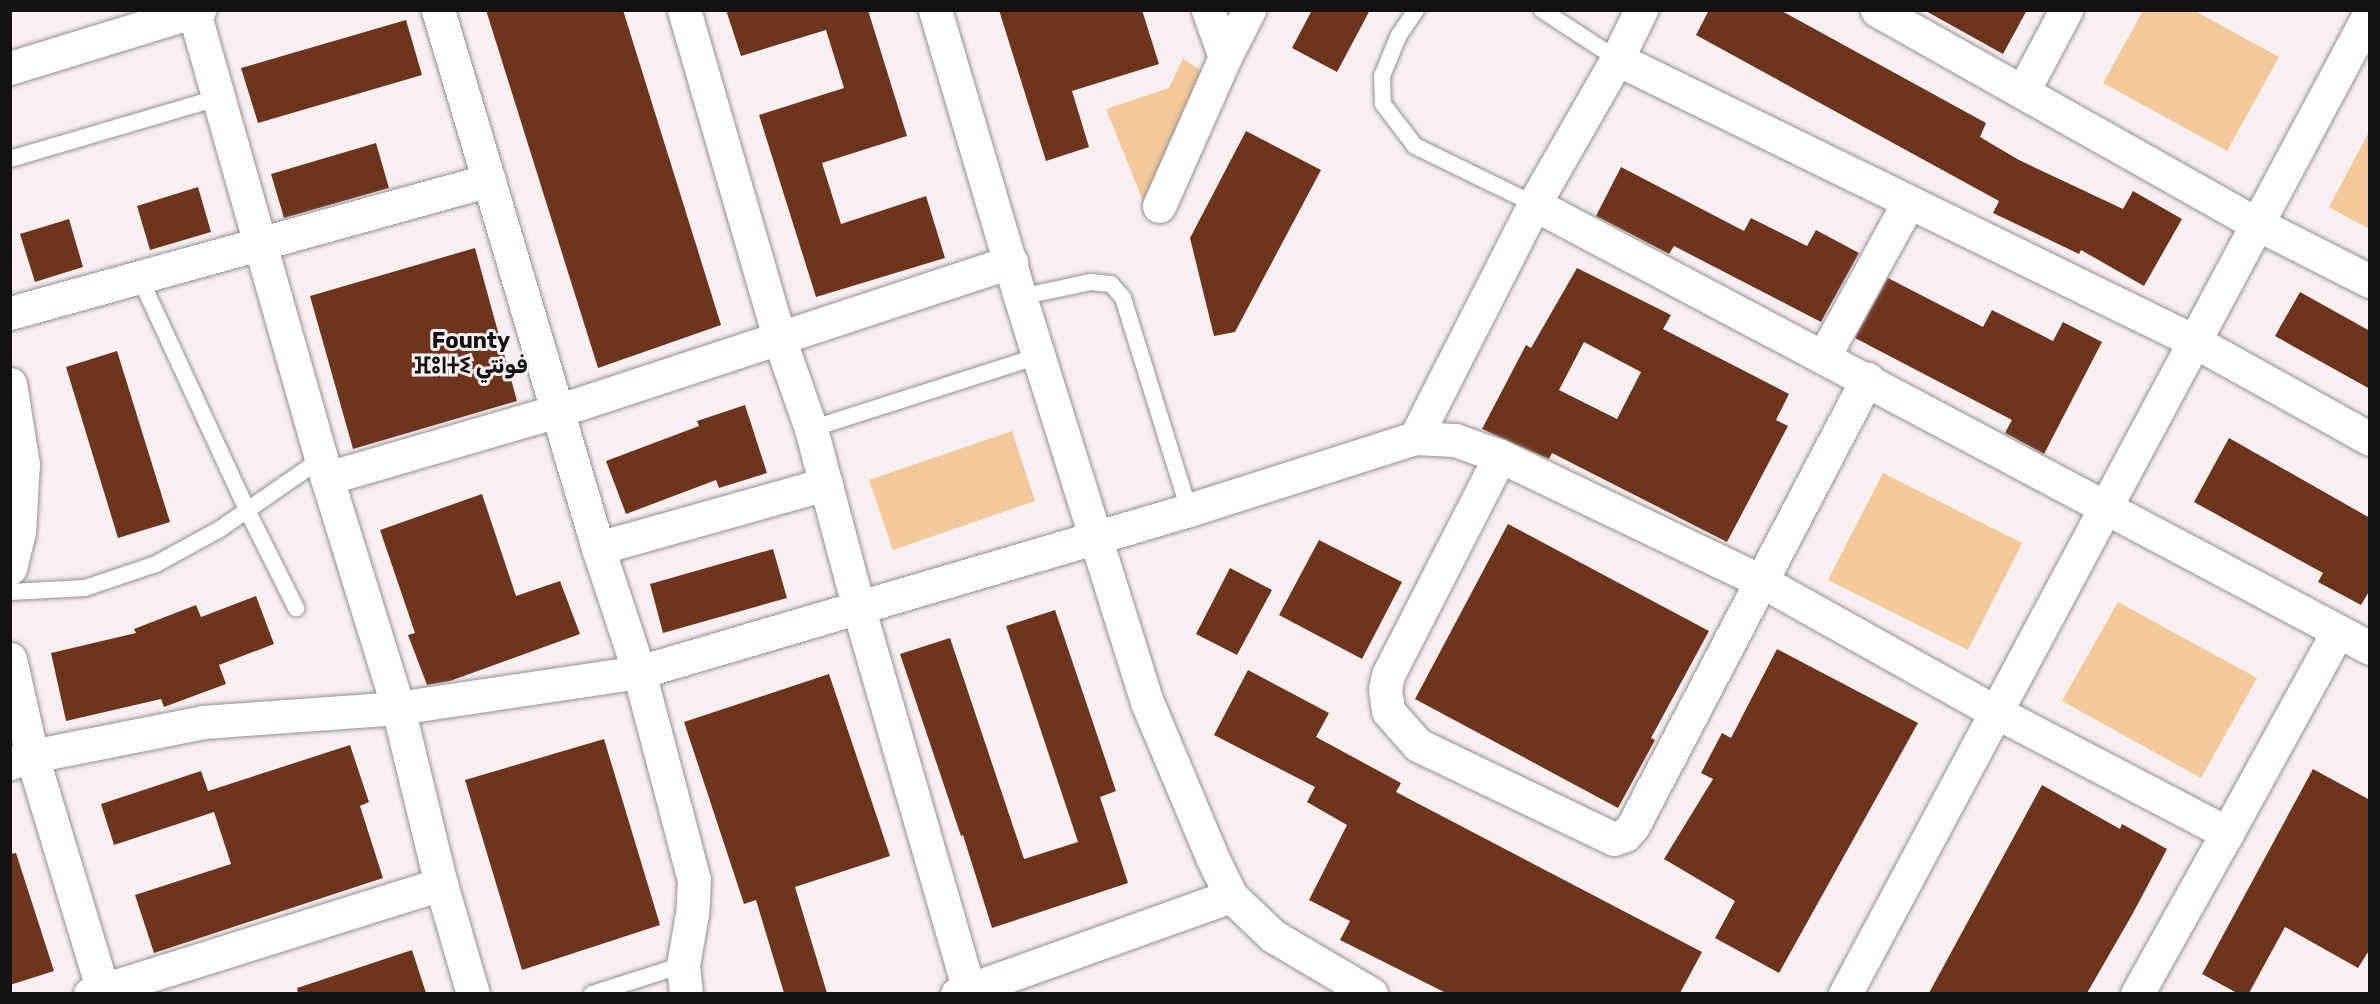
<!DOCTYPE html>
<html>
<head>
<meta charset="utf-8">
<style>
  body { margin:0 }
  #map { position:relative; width:2380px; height:1004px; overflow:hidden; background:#f8f0f0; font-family:Rubik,"Noto Sans Arabic","Noto Sans Tifinagh",sans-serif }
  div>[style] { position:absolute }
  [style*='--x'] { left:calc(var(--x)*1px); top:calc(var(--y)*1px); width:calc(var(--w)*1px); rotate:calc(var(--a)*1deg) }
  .green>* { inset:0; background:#f3c89a }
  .building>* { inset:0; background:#6d341e }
  .roads { filter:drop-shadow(0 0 2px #979090) drop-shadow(0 0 2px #979090) }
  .service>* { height:16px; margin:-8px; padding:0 8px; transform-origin:8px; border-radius:8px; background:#fff }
  .minor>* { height:33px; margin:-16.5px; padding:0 16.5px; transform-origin:16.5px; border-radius:16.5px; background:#fff }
  .tertiary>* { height:33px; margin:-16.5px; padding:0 16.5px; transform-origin:16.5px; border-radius:16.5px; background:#fff }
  span { translate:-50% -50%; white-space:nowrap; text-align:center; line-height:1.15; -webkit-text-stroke:6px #f8f0f0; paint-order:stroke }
  .district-label { font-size:22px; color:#131111; font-weight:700 }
  .frame { position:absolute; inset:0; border:12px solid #131111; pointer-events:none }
</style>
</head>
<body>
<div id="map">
  <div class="green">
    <div style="clip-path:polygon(2143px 11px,2195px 11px,2279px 57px,2227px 151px,2103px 83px)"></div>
    <div style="clip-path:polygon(1183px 59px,1207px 74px,1148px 213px,1106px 109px,1169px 88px)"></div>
    <div style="clip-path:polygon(2369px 132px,2369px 229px,2329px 207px)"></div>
    <div style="clip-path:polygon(1012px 431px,1035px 501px,893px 550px,869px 480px)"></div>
    <div style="clip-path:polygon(1883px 473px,2022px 543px,1968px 650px,1828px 580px)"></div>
    <div style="clip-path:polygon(2118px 602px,2257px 678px,2201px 778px,2062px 701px)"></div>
  </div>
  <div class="building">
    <div style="clip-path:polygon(486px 10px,623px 10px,721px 325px,598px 368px)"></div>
    <div style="clip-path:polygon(726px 10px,868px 10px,907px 136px,822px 163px,841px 224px,926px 196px,945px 258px,816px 297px,759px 115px,844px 88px,826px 30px,741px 56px)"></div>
    <div style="clip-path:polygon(999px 10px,1142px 10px,1159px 64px,1072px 91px,1089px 147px,1046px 161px)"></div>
    <div style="clip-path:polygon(1312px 10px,1370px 10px,1337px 72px,1292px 48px)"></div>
    <div style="clip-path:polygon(1709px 10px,1780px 10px,1986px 123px,1980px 137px,2019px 160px,2123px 209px,2133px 191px,2182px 219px,2144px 286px,2081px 250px,2079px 254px,1993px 213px,1999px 201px,1696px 35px)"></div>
    <div style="clip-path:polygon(1924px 10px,2027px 10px,2003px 54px)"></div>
    <div style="clip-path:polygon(406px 20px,422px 75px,258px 123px,241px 68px)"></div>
    <div style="clip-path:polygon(1246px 131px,1321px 170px,1235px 332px,1214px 336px,1190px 238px)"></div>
    <div style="clip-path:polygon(376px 143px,389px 188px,284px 218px,271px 174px)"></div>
    <div style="clip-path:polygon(1621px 167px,1744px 231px,1751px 218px,1807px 246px,1816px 230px,1859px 253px,1821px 322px,1674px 246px,1669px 254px,1596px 216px)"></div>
    <div style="clip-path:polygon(198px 187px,211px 232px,150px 250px,137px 206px)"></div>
    <div style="clip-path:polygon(69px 219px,83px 267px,35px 282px,20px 234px)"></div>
    <div style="clip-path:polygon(475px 248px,517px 401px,353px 449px,310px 296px)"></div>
    <div style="clip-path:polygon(evenodd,1577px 268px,1671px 315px,1663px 329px,1789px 394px,1776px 420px,1788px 426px,1727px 542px,1552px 453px,1549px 459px,1482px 429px,1526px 345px,1531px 348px,1577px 268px,1584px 342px,1641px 372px,1617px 419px,1559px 390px,1584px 342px)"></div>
    <div style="clip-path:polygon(1888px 278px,1983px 327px,1992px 310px,2053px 341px,2063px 322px,2102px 342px,2044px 454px,2005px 433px,2012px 420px,1855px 338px)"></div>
    <div style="clip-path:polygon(2300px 292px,2370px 331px,2370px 389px,2275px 336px)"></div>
    <div style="clip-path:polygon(117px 351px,170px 522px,118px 538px,66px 367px)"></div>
    <div style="clip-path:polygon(745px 405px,767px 473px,719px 488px,716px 480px,626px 514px,606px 461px,699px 426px,697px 421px)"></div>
    <div style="clip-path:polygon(2229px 438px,2370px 518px,2370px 590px,2361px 605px,2318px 582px,2323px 573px,2194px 502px)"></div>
    <div style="clip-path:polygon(482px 494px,516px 596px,560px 581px,580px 634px,450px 681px,427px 685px,408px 635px,415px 633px,380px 530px)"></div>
    <div style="clip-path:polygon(1508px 524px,1709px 631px,1651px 738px,1655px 740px,1618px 808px,1415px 699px)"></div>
    <div style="clip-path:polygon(1319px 540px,1402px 582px,1362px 659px,1279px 615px)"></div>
    <div style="clip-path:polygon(773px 549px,787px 598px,663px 633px,650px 584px)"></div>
    <div style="clip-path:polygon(1230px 568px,1272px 590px,1237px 655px,1196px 634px)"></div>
    <div style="clip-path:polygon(256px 596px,274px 644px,219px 665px,226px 684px,164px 707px,161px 699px,66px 721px,51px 653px,136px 633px,134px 629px,196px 605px,201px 617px)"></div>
    <div style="clip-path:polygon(1055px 610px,1116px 791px,1100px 797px,1128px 883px,992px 928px,963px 835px,961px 836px,900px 654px,950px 638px,1024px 859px,1078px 842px,1006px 626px)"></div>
    <div style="clip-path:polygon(1777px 649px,1918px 723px,1779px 973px,1715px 938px,1735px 901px,1664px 859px,1713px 779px,1701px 773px,1722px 733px,1731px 738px)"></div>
    <div style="clip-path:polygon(1248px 670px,1329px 713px,1316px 737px,1401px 783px,1396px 792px,1702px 952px,1680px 993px,1446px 993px,1340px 940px,1350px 921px,1309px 900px,1347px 825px,1307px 802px,1315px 787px,1214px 735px)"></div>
    <div style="clip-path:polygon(829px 674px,890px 856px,795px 887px,827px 993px,784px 993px,756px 900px,744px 904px,684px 722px)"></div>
    <div style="clip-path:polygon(604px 739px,660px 925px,522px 970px,465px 780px)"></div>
    <div style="clip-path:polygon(350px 745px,369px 802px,360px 806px,383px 878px,154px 953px,135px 895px,231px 864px,214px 812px,114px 845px,101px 804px,201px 771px,208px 791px)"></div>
    <div style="clip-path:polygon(2313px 769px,2370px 800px,2370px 949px,2358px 968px,2285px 927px,2249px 993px,2237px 993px,2202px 974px)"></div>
    <div style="clip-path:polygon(2042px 785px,2120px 829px,2122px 824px,2167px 849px,2132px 915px,2087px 993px,1929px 993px)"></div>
    <div style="clip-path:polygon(16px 853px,54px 971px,10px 985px,10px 854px)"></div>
    <div style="clip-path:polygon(412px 950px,426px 993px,298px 993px,297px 988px)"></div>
  </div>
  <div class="roads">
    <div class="service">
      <div style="--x:1416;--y:10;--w:30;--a:124"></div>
      <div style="--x:1399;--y:35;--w:44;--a:112.5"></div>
      <div style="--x:1382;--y:76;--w:28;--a:88"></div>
      <div style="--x:1383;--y:104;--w:53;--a:52.7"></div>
      <div style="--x:1415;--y:146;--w:132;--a:26"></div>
      <div style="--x:1542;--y:10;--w:90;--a:33.2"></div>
      <div style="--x:10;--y:159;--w:216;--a:-16.4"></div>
      <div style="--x:139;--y:276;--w:258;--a:65.2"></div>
      <div style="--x:247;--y:510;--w:110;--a:63.4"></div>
      <div style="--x:1020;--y:297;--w:73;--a:-11.9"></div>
      <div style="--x:1091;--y:282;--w:20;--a:6"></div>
      <div style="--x:1111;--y:284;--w:18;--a:49"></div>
      <div style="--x:1123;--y:298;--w:222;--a:72.7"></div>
      <div style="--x:811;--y:429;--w:238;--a:-17.8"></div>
      <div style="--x:10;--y:592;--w:75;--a:-3.1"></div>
      <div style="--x:85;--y:588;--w:75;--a:-18.7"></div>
      <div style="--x:156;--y:564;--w:73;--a:-28.7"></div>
      <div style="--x:220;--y:529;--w:123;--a:-34.7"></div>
      <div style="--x:592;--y:994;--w:96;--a:-17.7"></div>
    </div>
    <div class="minor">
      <div style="--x:438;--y:10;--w:561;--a:73.44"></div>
      <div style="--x:598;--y:548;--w:131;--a:71.7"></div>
      <div style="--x:639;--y:672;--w:215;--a:75.2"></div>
      <div style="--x:694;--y:880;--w:34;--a:93"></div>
      <div style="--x:692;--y:914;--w:52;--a:100"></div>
      <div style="--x:683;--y:965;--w:29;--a:84"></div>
      <div style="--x:684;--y:10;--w:341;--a:73.8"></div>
      <div style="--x:779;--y:338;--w:96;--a:70.6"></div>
      <div style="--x:811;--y:429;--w:183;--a:75.1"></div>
      <div style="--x:858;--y:606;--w:404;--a:73.9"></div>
      <div style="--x:935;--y:10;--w:299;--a:73.5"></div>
      <div style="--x:1020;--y:297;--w:424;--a:72.6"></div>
      <div style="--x:1147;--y:702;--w:168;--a:67.2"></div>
      <div style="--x:1212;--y:857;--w:43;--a:64"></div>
      <div style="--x:1231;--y:896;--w:58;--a:43.6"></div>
      <div style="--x:1273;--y:936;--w:114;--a:30.6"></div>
      <div style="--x:1208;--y:10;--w:50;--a:70.1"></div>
      <div style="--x:1877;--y:10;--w:436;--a:29.4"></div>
      <div style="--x:2257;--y:224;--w:127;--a:26.8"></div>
      <div style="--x:194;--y:12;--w:465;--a:74.1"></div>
      <div style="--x:321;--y:459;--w:261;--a:72.8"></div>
      <div style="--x:398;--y:708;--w:181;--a:76.3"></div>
      <div style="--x:441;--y:884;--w:115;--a:73.8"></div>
      <div style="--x:1617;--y:59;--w:642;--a:26.05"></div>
      <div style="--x:2194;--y:341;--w:201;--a:29.1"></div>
      <div style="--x:2023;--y:91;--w:92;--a:-62"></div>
      <div style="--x:1534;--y:204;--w:947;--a:27.97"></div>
      <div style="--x:1159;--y:206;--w:163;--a:-66.1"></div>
      <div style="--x:1225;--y:57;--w:53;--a:-62.9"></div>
      <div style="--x:10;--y:313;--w:497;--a:-15.5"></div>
      <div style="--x:1824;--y:356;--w:175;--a:-61.2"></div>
      <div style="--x:10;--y:384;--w:81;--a:80.8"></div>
      <div style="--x:23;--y:464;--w:68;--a:93.4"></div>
      <div style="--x:19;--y:532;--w:37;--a:104"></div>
      <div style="--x:1415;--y:438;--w:40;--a:2.9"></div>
      <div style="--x:1455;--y:440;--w:48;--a:19.6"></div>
      <div style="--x:1500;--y:456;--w:292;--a:25.6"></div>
      <div style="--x:1763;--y:582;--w:267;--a:29.2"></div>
      <div style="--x:1996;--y:712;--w:261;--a:27.6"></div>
      <div style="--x:2227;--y:833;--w:230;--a:-61.2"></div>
      <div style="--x:1500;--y:456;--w:246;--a:117.1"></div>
      <div style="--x:1388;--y:675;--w:14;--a:102"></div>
      <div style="--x:1385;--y:689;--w:22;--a:82"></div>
      <div style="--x:1388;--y:711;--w:45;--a:48.6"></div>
      <div style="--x:1418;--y:745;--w:217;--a:25.6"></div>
      <div style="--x:1614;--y:839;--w:12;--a:-20"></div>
      <div style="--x:1625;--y:835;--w:12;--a:-48"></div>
      <div style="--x:1633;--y:826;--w:505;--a:-62.37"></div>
      <div style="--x:327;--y:478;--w:240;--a:-16.2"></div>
      <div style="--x:557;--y:411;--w:478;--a:-18.2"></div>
      <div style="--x:598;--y:548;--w:237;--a:-15.7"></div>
      <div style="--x:10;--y:659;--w:99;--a:77.2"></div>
      <div style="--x:32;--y:756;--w:249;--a:73.2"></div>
      <div style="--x:10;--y:763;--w:23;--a:-18"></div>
      <div style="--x:32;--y:756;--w:174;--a:-11.2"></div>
      <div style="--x:203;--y:722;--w:196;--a:-4.1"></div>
      <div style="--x:398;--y:708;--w:244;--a:-8.5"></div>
      <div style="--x:639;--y:672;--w:573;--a:-16.41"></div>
      <div style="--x:1189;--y:510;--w:237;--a:-17.7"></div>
      <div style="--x:1415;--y:438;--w:263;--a:-63"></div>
      <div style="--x:1534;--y:204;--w:167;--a:-60.2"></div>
      <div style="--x:1617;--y:59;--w:55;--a:-63.9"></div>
      <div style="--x:90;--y:994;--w:368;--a:-17.4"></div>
      <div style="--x:957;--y:994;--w:291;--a:-19.7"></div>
      <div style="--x:1845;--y:994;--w:1113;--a:-61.85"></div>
      <div style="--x:2137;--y:994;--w:184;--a:-60.8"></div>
    </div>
    <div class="tertiary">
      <div style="--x:10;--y:68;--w:198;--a:-17.1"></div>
    </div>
  </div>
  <div class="district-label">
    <span style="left:471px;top:353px">Founty<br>ⴼⵓⵏⵜⵉ فونتي</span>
  </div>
  <div class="frame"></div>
</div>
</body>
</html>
